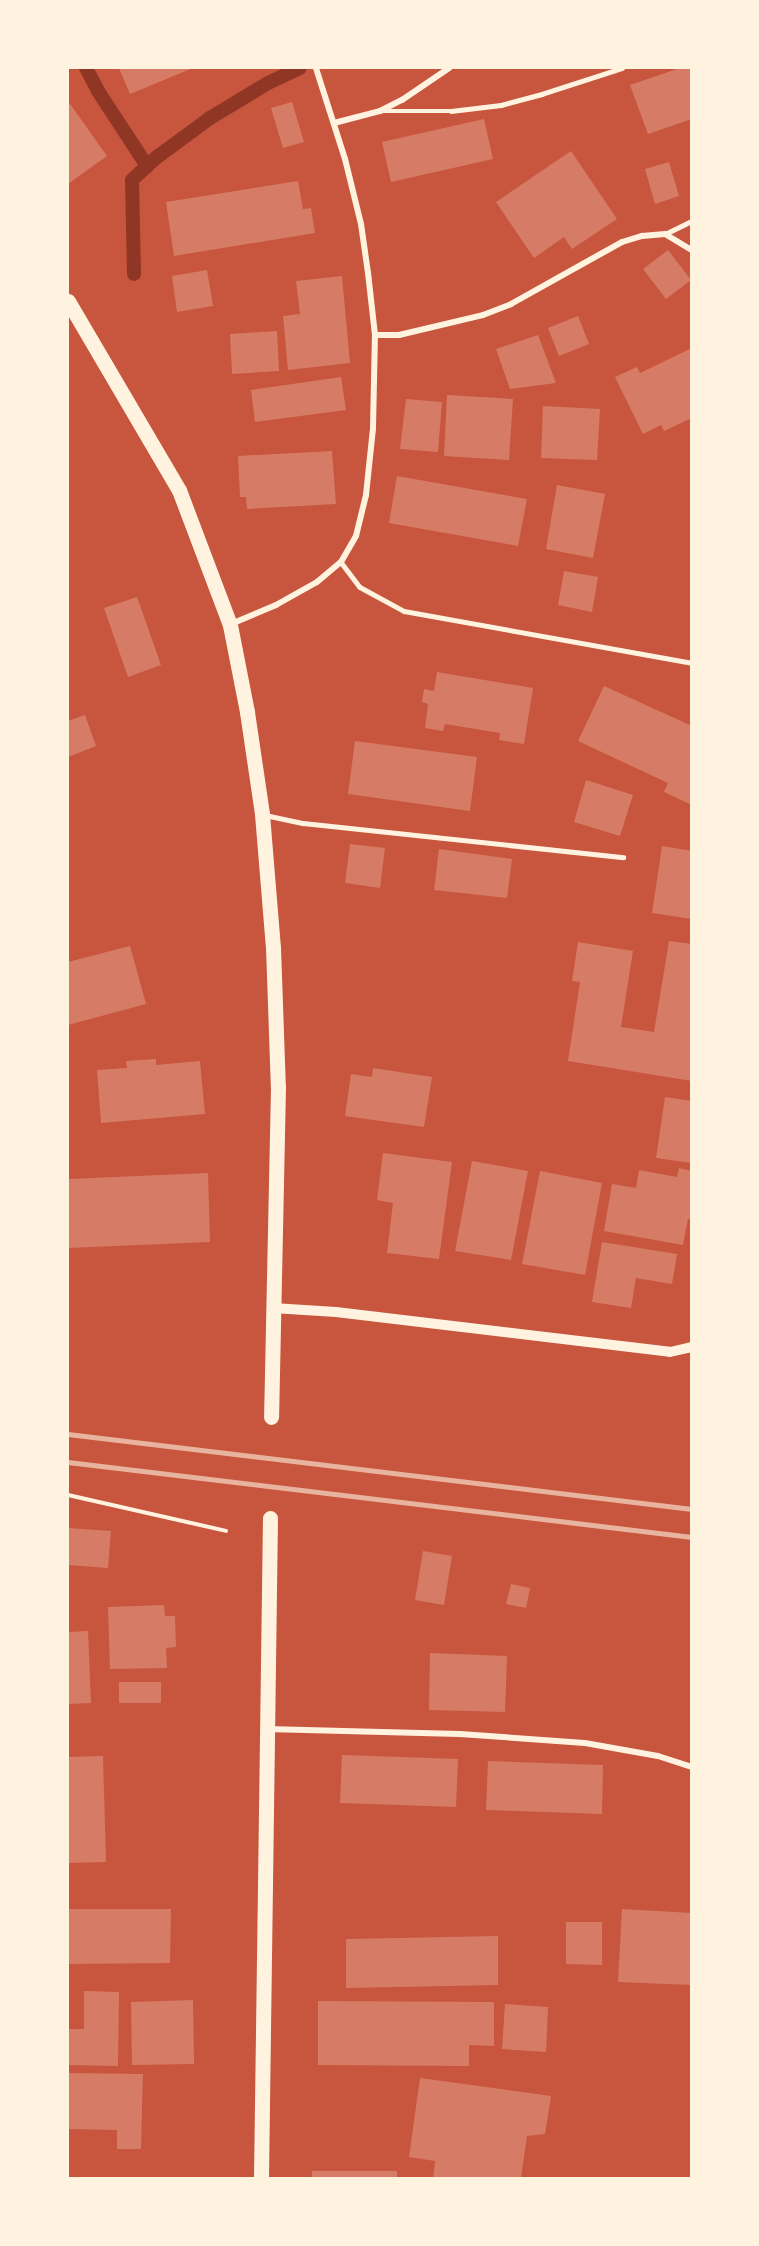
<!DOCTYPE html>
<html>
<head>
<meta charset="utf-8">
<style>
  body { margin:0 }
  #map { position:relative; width:759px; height:2246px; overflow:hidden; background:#c8553d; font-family:Commissioner,sans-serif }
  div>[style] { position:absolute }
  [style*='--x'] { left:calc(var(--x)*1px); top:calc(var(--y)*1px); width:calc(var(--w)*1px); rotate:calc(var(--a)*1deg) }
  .stream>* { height:14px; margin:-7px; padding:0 7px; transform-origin:7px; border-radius:7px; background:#8f3625 }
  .building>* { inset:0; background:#d67c66 }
  .path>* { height:4px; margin:-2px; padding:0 2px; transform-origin:2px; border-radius:2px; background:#fff3e0 }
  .service>* { height:4.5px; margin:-2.25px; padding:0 2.25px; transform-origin:2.25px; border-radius:2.25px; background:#fff3e0 }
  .minor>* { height:6px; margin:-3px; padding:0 3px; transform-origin:3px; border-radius:3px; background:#fff3e0 }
  .tertiary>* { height:10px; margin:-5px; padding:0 5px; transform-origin:5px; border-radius:5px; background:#fff3e0 }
  .primary>* { height:15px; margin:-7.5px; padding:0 7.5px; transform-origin:7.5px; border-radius:7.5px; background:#fff3e0 }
  .rail>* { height:4.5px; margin:-2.25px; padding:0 2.25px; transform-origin:2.25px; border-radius:2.25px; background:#e9b49f }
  span { translate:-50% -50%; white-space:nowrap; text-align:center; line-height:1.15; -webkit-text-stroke:5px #fff3e0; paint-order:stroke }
  .frame { position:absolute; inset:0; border:69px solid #fff3e0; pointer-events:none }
</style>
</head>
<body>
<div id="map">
  <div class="stream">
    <div style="--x:86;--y:68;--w:26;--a:62"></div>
    <div style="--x:98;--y:91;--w:90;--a:56.8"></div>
    <div style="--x:134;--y:274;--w:94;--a:-91.2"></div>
    <div style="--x:132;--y:180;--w:34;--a:-43"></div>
    <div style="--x:157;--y:157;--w:66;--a:-36.3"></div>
    <div style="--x:210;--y:118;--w:68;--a:-31.1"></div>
    <div style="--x:268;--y:83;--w:35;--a:-25"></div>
  </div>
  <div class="building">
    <div style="clip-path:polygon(119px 68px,193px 68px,130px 94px)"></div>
    <div style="clip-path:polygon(680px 68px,692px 68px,692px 119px,648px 134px,630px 85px)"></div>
    <div style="clip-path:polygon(68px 101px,107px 156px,68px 184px)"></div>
    <div style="clip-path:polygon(292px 102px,304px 142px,283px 148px,271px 108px)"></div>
    <div style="clip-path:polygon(484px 119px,493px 159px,391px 182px,382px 142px)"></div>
    <div style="clip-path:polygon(571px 151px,617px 219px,572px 249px,564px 237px,534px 258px,496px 202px)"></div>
    <div style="clip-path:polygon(669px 162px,679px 196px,655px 204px,645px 169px)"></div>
    <div style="clip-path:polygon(298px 181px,303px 209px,311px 208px,315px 233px,174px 256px,166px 202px)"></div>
    <div style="clip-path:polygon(668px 250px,691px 280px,666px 299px,643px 269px)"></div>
    <div style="clip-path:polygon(207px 270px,213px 306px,177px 312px,172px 276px)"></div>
    <div style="clip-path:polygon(342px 276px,350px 363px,288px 370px,283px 316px,300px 314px,296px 281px)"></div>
    <div style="clip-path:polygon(578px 316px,589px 344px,559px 356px,548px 328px)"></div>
    <div style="clip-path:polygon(277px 331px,279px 371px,232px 374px,230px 334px)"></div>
    <div style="clip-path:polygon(538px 335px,556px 383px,510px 389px,496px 349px)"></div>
    <div style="clip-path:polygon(692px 348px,692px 418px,664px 431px,661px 425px,643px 434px,615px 377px,637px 367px,640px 373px)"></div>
    <div style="clip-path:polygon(341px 377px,346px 410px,255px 422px,251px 390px)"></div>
    <div style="clip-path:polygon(447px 395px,513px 399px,509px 460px,444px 456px)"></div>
    <div style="clip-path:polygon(406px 399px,442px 402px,438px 452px,400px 449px)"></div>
    <div style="clip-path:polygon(543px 406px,600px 409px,597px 460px,541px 458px)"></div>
    <div style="clip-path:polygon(332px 451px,336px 504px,247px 509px,246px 497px,240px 497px,238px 456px)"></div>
    <div style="clip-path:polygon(397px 476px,527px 499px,518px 546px,389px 523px)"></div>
    <div style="clip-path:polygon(557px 485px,605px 494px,593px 558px,546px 549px)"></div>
    <div style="clip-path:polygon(564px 571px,598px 577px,592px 612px,558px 605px)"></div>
    <div style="clip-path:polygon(137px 597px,161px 665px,128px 677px,104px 608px)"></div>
    <div style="clip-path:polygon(437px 672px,533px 688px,524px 744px,499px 740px,500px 733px,445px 724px,443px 731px,425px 728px,428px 704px,422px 702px,424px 689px,434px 691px)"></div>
    <div style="clip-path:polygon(604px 686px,692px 726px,692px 805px,664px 792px,668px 783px,578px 741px)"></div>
    <div style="clip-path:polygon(85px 715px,96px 746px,68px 757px,68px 721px)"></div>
    <div style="clip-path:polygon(355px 741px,477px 757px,470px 811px,348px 794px)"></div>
    <div style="clip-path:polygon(586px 780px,633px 795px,620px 836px,574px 822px)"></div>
    <div style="clip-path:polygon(350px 844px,385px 848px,380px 888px,345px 883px)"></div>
    <div style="clip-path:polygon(662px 846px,692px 851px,692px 919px,652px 913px)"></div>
    <div style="clip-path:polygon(439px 849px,512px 859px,507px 898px,434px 890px)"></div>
    <div style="clip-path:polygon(669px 941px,692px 944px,692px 1081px,568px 1061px,580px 982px,572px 981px,578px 942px,633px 951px,621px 1027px,654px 1032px)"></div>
    <div style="clip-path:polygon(130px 946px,146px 1004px,68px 1025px,68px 962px)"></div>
    <div style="clip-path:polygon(156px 1059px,156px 1065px,200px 1061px,205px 1114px,101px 1123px,97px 1070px,127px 1068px,126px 1061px)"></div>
    <div style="clip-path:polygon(373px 1068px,432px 1077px,424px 1127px,345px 1116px,351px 1074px,372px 1077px)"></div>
    <div style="clip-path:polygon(665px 1097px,692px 1101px,692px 1163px,656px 1158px)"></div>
    <div style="clip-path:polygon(383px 1153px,452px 1162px,439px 1259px,387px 1253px,393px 1203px,377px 1200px)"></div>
    <div style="clip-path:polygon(472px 1161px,528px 1171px,511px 1260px,455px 1251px)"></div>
    <div style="clip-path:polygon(679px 1168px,692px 1171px,692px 1220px,688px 1219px,683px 1245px,604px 1231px,612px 1184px,636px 1188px,639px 1170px,677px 1177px)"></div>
    <div style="clip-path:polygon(540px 1171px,602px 1183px,585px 1275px,522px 1264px)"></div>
    <div style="clip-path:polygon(208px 1173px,210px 1242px,68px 1248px,68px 1179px)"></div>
    <div style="clip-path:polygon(602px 1242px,677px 1254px,672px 1284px,636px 1278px,631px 1308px,592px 1302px)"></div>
    <div style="clip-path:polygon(68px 1528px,111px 1531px,108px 1568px,68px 1565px)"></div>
    <div style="clip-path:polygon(423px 1551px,452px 1556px,444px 1605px,415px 1600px)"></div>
    <div style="clip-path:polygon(511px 1584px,530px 1588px,526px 1608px,506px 1604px)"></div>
    <div style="clip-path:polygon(164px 1605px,165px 1616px,175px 1616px,176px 1647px,166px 1648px,167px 1668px,110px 1669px,108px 1607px)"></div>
    <div style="clip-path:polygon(88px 1631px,91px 1703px,68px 1704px,68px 1632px)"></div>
    <div style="clip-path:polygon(430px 1653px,507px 1656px,505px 1712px,429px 1710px)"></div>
    <div style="clip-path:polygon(119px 1682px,161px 1682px,161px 1703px,119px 1703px)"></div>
    <div style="clip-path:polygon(342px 1755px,458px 1759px,456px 1807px,340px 1803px)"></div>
    <div style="clip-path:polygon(103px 1756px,106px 1862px,68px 1863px,68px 1757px)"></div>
    <div style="clip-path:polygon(488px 1761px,603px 1765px,602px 1814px,486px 1810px)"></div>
    <div style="clip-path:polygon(68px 1909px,171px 1909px,170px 1963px,68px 1964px)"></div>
    <div style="clip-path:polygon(622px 1909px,692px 1913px,692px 1985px,618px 1982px)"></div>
    <div style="clip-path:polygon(566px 1922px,602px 1922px,602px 1965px,566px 1964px)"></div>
    <div style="clip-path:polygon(498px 1936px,498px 1985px,346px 1988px,346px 1939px)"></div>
    <div style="clip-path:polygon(84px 1991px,119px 1992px,118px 2066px,68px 2065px,68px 2029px,84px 2029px)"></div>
    <div style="clip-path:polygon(193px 2000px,194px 2064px,132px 2065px,131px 2002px)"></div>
    <div style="clip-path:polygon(318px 2001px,494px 2002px,494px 2046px,469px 2045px,469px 2066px,318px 2065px)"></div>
    <div style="clip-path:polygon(505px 2004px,548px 2007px,546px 2052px,502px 2049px)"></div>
    <div style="clip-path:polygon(68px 2073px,143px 2074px,141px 2149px,117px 2149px,117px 2130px,68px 2129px)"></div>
    <div style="clip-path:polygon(420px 2078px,551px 2096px,545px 2134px,527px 2136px,521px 2178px,433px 2178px,435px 2161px,409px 2157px)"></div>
    <div style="clip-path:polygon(312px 2171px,397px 2171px,397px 2178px,312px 2178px)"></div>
  </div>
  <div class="path">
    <div style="--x:68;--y:1495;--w:162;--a:12.8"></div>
  </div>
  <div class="service">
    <div style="--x:382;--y:111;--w:69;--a:0"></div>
    <div style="--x:451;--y:111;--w:50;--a:-6.8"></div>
    <div style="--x:501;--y:105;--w:42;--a:-15"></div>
    <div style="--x:542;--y:94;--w:84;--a:-18"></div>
    <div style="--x:665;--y:234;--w:30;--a:-26"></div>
    <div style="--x:341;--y:562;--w:31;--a:53"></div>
    <div style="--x:360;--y:587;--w:50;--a:28.6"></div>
    <div style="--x:404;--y:611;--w:293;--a:10.2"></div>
    <div style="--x:265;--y:815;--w:39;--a:12"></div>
    <div style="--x:303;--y:823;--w:322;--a:6.1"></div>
  </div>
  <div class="minor">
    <div style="--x:334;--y:123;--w:48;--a:-14.6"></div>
    <div style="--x:380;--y:111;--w:25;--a:-27"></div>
    <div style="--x:402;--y:100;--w:57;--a:-34.2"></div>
    <div style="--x:375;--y:335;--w:24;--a:0"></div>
    <div style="--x:399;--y:335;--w:86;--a:-13.4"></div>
    <div style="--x:483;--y:315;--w:30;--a:-21"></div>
    <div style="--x:511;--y:304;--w:127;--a:-29.2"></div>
    <div style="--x:622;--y:242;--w:21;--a:-17"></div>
    <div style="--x:642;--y:236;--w:23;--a:-5"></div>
    <div style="--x:665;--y:234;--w:31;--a:31"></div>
    <div style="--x:231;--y:624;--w:49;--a:-22.9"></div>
    <div style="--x:276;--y:605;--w:47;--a:-29.3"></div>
    <div style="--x:317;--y:582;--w:31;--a:-40"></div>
    <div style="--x:341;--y:562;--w:30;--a:-60"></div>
    <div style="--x:356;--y:536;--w:42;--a:-76.3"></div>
    <div style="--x:366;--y:495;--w:67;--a:-84"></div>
    <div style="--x:373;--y:428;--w:93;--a:-88.8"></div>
    <div style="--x:375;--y:335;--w:62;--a:-96.4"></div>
    <div style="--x:368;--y:273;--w:49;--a:-98.1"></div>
    <div style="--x:361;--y:224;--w:67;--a:-103.8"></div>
    <div style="--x:345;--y:159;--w:96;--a:-107.7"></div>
    <div style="--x:266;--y:1729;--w:194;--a:1.5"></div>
    <div style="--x:460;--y:1734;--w:125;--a:4.1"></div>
    <div style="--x:585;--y:1743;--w:74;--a:10.1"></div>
    <div style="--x:658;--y:1756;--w:36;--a:18"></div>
  </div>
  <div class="tertiary">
    <div style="--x:273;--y:1308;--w:63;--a:3.6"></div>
    <div style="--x:336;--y:1312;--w:336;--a:6.8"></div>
    <div style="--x:670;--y:1352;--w:23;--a:-13"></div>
  </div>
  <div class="primary">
    <div style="--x:68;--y:301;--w:219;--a:59.6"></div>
    <div style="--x:179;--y:490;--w:144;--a:69.3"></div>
    <div style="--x:230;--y:625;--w:89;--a:78.9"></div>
    <div style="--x:247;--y:712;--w:103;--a:81.6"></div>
    <div style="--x:262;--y:814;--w:133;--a:85.3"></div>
    <div style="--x:273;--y:947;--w:140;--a:88"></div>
    <div style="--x:278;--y:1087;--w:330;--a:91.2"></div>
    <div style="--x:261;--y:2178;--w:660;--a:-89.22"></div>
  </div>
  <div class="rail">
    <div style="--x:68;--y:1434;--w:628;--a:6.85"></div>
    <div style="--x:68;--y:1462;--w:628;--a:6.85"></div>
  </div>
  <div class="frame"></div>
</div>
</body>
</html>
